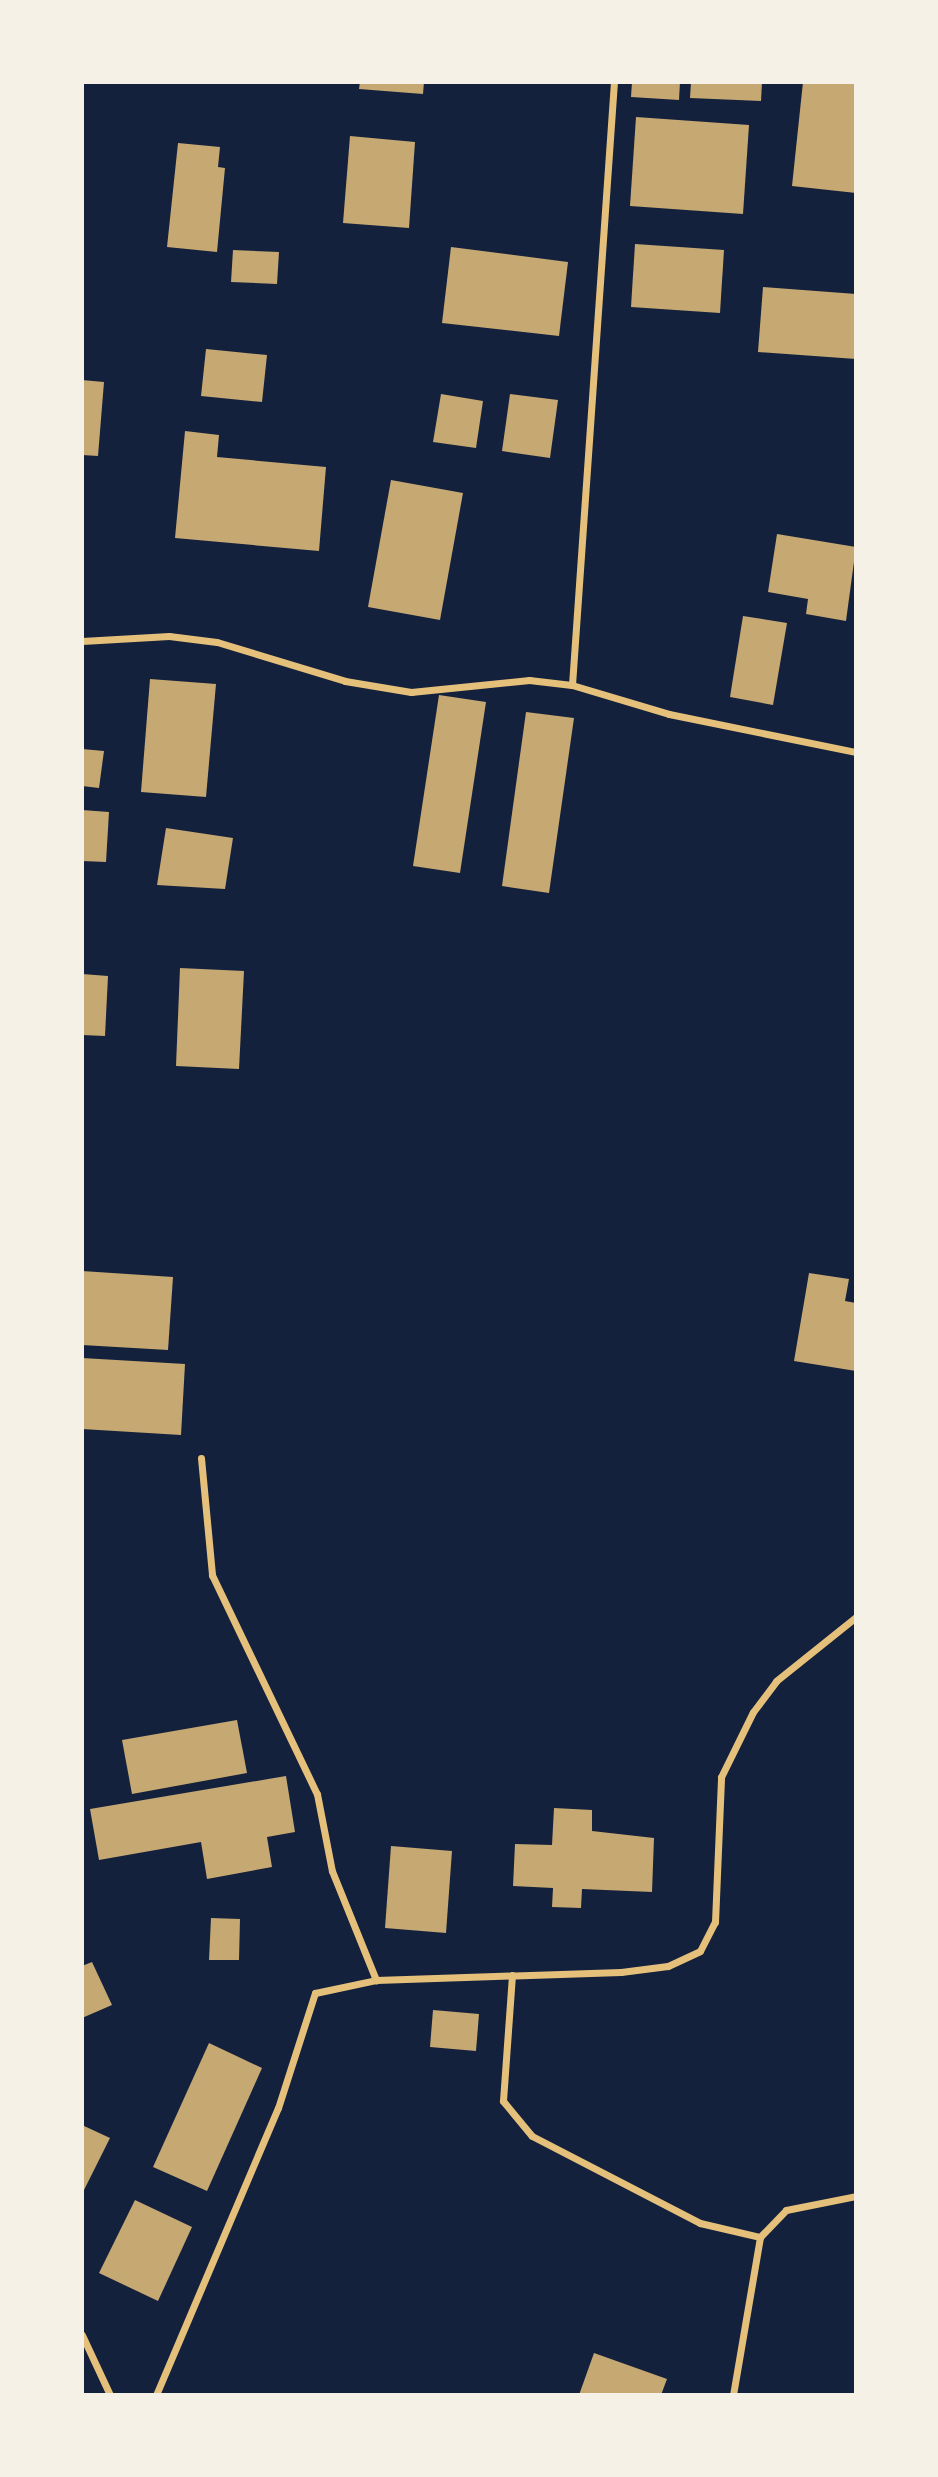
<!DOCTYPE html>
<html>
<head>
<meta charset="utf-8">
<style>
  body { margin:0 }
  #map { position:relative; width:938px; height:2477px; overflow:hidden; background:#14213d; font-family:"Space Grotesk",sans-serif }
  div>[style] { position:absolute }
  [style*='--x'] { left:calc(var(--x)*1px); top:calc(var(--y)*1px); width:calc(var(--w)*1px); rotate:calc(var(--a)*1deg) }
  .building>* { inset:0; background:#c6a872 }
  .minor>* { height:7px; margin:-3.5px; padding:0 3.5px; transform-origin:3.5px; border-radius:3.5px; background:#e5c07b }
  span { translate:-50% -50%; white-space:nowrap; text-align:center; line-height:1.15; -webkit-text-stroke:6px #f6f1e7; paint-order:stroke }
  .frame { position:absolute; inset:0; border:84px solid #f6f1e7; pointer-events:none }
</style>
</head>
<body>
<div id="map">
  <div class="building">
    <div style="clip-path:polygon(360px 82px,424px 82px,423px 94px,359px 89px)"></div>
    <div style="clip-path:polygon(632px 82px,680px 82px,679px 100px,631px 97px)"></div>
    <div style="clip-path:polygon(691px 82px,762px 82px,761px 101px,690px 98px)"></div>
    <div style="clip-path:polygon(803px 82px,856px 82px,856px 193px,792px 186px)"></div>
    <div style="clip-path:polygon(636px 117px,749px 125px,743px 214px,630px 206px)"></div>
    <div style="clip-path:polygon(350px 136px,415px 142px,409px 228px,343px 223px)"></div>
    <div style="clip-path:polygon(178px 143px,220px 147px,218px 167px,225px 168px,217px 252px,167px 247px)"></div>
    <div style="clip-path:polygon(635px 244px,724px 250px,720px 313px,631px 307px)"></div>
    <div style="clip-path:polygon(451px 247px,568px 262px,559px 336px,442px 323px)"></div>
    <div style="clip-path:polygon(233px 250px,279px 252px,277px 284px,231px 282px)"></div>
    <div style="clip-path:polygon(763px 287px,856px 294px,856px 359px,758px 352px)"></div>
    <div style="clip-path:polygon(206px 349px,267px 355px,262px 402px,201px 396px)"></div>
    <div style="clip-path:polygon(82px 380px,104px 382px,98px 456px,82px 455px)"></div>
    <div style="clip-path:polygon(441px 394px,483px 401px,476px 448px,433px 442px)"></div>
    <div style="clip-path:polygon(510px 394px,558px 400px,550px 458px,502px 451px)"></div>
    <div style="clip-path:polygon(185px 431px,219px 435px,217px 457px,326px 467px,319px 551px,175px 538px)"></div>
    <div style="clip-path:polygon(391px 480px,463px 493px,440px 620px,368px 607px)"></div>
    <div style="clip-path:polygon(777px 534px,856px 547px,846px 621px,806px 614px,808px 599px,768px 592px)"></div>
    <div style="clip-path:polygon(743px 616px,787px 623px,773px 705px,730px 697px)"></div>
    <div style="clip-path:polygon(150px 679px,216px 684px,206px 797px,141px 792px)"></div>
    <div style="clip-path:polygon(439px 695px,486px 702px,460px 873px,413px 866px)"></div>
    <div style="clip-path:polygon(526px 712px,574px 718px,549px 893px,502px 886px)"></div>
    <div style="clip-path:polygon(82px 749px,104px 751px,99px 788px,82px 786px)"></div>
    <div style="clip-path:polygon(82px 810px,109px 812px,106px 862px,82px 861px)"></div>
    <div style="clip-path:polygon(166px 828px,233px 838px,225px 889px,157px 885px)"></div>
    <div style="clip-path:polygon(180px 968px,244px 971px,239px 1069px,176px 1066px)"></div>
    <div style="clip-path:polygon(82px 974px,108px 976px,105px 1036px,82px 1035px)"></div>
    <div style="clip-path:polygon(82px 1271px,173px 1277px,168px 1350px,82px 1345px)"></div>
    <div style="clip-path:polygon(809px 1273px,849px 1279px,845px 1301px,856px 1303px,856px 1371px,794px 1361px)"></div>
    <div style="clip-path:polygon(82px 1358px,185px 1364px,181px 1435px,82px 1429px)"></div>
    <div style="clip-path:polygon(237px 1720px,247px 1773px,132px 1794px,122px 1740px)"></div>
    <div style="clip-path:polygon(286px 1776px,295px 1832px,267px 1837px,272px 1867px,207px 1879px,201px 1842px,99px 1860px,90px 1809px)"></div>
    <div style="clip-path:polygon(554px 1808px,592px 1810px,592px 1831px,654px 1838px,652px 1892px,582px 1889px,581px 1908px,552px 1907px,553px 1888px,513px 1886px,515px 1844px,552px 1845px)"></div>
    <div style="clip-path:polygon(391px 1846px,452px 1851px,446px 1933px,385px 1928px)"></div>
    <div style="clip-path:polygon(211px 1918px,240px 1919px,239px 1960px,209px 1960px)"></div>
    <div style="clip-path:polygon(92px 1962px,112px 2005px,82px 2018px,82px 1966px)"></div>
    <div style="clip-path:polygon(433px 2010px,479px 2014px,476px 2051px,430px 2047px)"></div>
    <div style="clip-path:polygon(209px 2043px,262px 2068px,207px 2191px,153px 2167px)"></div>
    <div style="clip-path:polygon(82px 2125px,110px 2138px,82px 2194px)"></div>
    <div style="clip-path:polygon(135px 2200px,192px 2227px,158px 2301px,99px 2273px)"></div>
    <div style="clip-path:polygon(594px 2353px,667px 2379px,661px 2395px,579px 2395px)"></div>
  </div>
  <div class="minor">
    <div style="--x:82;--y:641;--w:87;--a:-3.3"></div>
    <div style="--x:169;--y:636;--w:48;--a:7.1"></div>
    <div style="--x:217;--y:642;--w:134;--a:16.9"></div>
    <div style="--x:345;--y:681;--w:67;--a:9.5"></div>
    <div style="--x:411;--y:692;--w:119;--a:-5.8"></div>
    <div style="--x:529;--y:680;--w:43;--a:6.6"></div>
    <div style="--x:572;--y:685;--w:101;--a:16.6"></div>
    <div style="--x:669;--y:714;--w:191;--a:11.5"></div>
    <div style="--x:572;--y:685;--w:604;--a:-86.02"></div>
    <div style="--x:201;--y:1458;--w:118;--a:84.6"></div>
    <div style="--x:212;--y:1575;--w:243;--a:64.4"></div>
    <div style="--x:317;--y:1794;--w:78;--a:79"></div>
    <div style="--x:332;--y:1871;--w:118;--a:68"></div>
    <div style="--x:512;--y:1975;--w:126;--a:94.1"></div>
    <div style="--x:503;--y:2101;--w:45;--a:50.4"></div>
    <div style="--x:532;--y:2136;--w:189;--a:27.4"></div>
    <div style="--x:700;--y:2223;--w:62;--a:13.1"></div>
    <div style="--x:82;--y:2335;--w:66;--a:65"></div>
    <div style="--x:156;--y:2395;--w:312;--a:-67"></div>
    <div style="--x:278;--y:2108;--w:121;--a:-72.2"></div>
    <div style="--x:315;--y:1993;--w:62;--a:-12"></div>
    <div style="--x:376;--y:1980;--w:245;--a:-1.9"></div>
    <div style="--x:621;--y:1972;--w:47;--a:-7.3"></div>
    <div style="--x:668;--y:1966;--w:35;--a:-25"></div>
    <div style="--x:700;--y:1951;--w:33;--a:-63"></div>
    <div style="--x:715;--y:1922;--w:145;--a:-87.6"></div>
    <div style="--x:721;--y:1777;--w:72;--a:-63.8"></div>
    <div style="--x:753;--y:1712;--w:39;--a:-53"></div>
    <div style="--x:776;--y:1681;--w:102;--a:-38.7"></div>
    <div style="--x:733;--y:2395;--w:160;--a:-80.3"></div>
    <div style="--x:760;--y:2237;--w:37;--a:-46"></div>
    <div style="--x:786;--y:2210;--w:71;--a:-11.3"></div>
  </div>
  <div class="frame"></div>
</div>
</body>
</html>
